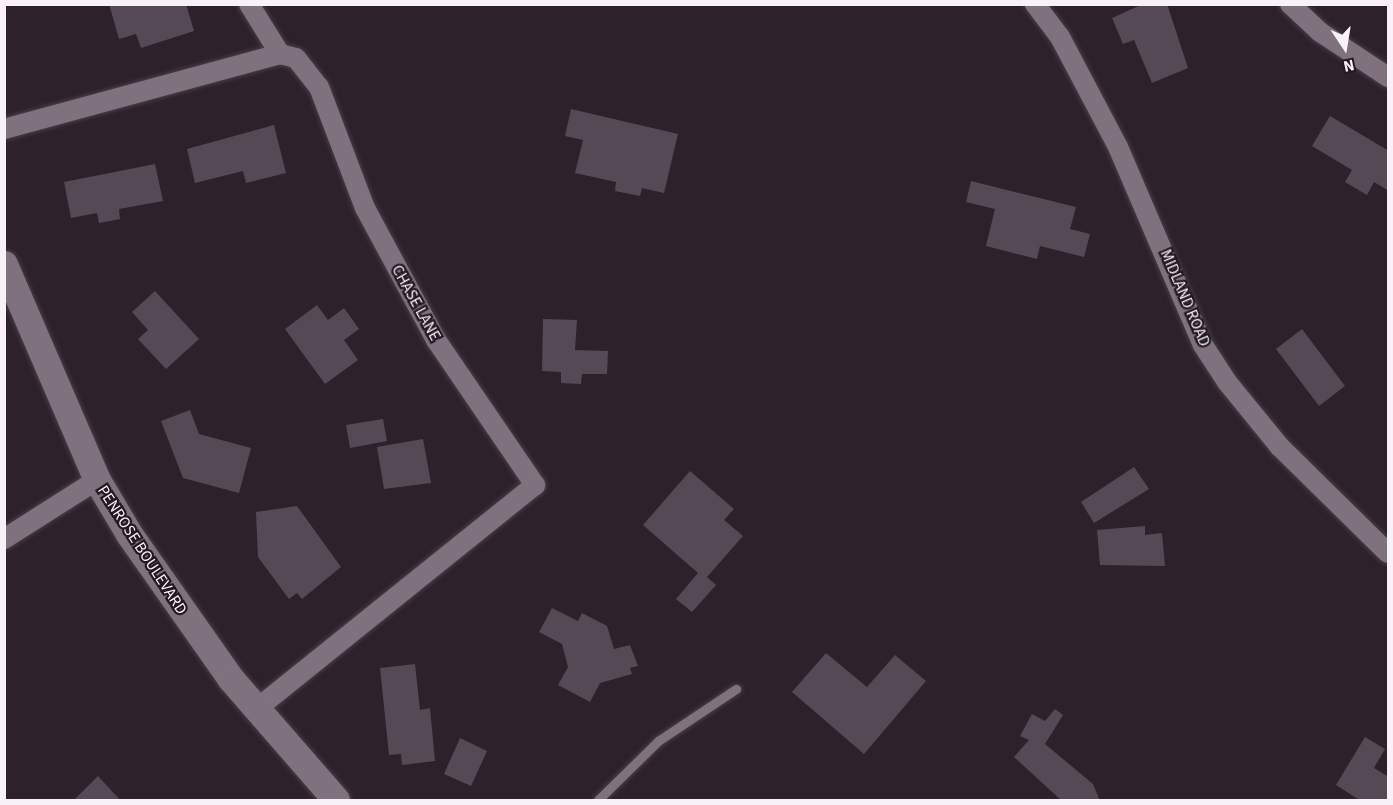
<!DOCTYPE html>
<html>
<head>
<meta charset="utf-8">
<style>
  body { margin:0 }
  #map { position:relative; width:1393px; height:805px; overflow:hidden; background:#2d222c; font-family:"Source Sans 3",sans-serif }
  div>[style] { position:absolute }
  [style*='--x'] { left:calc(var(--x)*1px); top:calc(var(--y)*1px); width:calc(var(--w)*1px); rotate:calc(var(--a)*1deg) }
  .building>* { inset:0; background:#554955 }
  .roads { filter:drop-shadow(0 0 2px #473e47) drop-shadow(0 0 2px #473e47) }
  .lane>* { height:9px; margin:-4.5px; padding:0 4.5px; transform-origin:4.5px; border-radius:4.5px; background:#7f727e }
  .street>* { height:20px; margin:-10px; padding:0 10px; transform-origin:10px; border-radius:10px; background:#7f727e }
  .secondary>* { height:27px; margin:-13.5px; padding:0 13.5px; transform-origin:13.5px; border-radius:13.5px; background:#7f727e }
  span { translate:-50% -50%; white-space:nowrap; text-align:center; line-height:1.15; -webkit-text-stroke:4.5px #231923; paint-order:stroke }
  .street-label { font-size:16px; color:#f9f1f8 }
  .frame { position:absolute; inset:0; border:6px solid #f9f1f8; pointer-events:none }
  .north { position:absolute; left:1315px; top:18px; width:60px; height:60px; -webkit-text-stroke:4px #231923; paint-order:stroke; rotate:168deg; font-size:16px; font-weight:700; line-height:24px; text-align:center; color:#f9f1f8 }
  .north::after { content:''; display:block; margin:auto; width:21px; height:27px; background:#f9f1f8; clip-path:polygon(50% 0,100% 100%,50% 72%,0 100%) }
</style>
</head>
<body>
<div id="map">
  <div class="building">
    <div style="clip-path:polygon(109px 4px,186px 4px,194px 31px,141px 48px,136px 34px,119px 39px)"></div>
    <div style="clip-path:polygon(1143px 4px,1167px 4px,1188px 68px,1152px 83px,1134px 40px,1123px 44px,1112px 18px)"></div>
    <div style="clip-path:polygon(571px 109px,678px 134px,664px 193px,642px 188px,640px 196px,615px 191px,616px 182px,575px 173px,583px 140px,565px 136px)"></div>
    <div style="clip-path:polygon(1330px 116px,1389px 151px,1389px 191px,1374px 182px,1367px 195px,1345px 182px,1352px 170px,1312px 146px)"></div>
    <div style="clip-path:polygon(274px 125px,286px 173px,246px 183px,243px 171px,195px 183px,187px 149px)"></div>
    <div style="clip-path:polygon(155px 164px,163px 201px,119px 209px,120px 219px,99px 223px,97px 213px,71px 218px,64px 182px)"></div>
    <div style="clip-path:polygon(971px 181px,1076px 207px,1070px 229px,1090px 234px,1084px 257px,1040px 246px,1037px 259px,986px 246px,995px 209px,966px 202px)"></div>
    <div style="clip-path:polygon(155px 291px,199px 339px,166px 369px,138px 339px,148px 330px,132px 312px)"></div>
    <div style="clip-path:polygon(317px 305px,328px 320px,344px 308px,359px 329px,344px 340px,358px 360px,325px 384px,285px 329px)"></div>
    <div style="clip-path:polygon(543px 319px,577px 320px,575px 350px,608px 351px,607px 374px,582px 374px,581px 384px,561px 383px,561px 372px,542px 371px)"></div>
    <div style="clip-path:polygon(1302px 329px,1345px 386px,1319px 406px,1276px 349px)"></div>
    <div style="clip-path:polygon(190px 410px,199px 434px,251px 448px,239px 493px,183px 478px,161px 421px)"></div>
    <div style="clip-path:polygon(383px 419px,387px 441px,350px 448px,346px 425px)"></div>
    <div style="clip-path:polygon(423px 439px,431px 483px,384px 489px,377px 447px)"></div>
    <div style="clip-path:polygon(1134px 467px,1149px 489px,1094px 523px,1081px 502px)"></div>
    <div style="clip-path:polygon(690px 471px,734px 509px,724px 520px,743px 536px,707px 577px,716px 585px,692px 612px,676px 599px,698px 573px,643px 525px)"></div>
    <div style="clip-path:polygon(297px 506px,341px 567px,302px 599px,297px 593px,289px 599px,258px 557px,256px 512px)"></div>
    <div style="clip-path:polygon(1145px 526px,1145px 535px,1162px 533px,1165px 566px,1100px 565px,1097px 530px)"></div>
    <div style="clip-path:polygon(552px 608px,578px 621px,582px 613px,607px 626px,614px 649px,630px 645px,638px 666px,630px 668px,632px 674px,600px 683px,590px 702px,558px 685px,568px 667px,562px 644px,539px 632px)"></div>
    <div style="clip-path:polygon(826px 653px,867px 687px,895px 655px,926px 681px,864px 754px,792px 692px)"></div>
    <div style="clip-path:polygon(415px 664px,420px 710px,430px 708px,435px 761px,402px 765px,401px 754px,389px 755px,380px 668px)"></div>
    <div style="clip-path:polygon(1055px 709px,1063px 715px,1045px 744px,1093px 784px,1100px 801px,1062px 801px,1014px 757px,1029px 740px,1020px 736px,1032px 714px,1045px 721px)"></div>
    <div style="clip-path:polygon(1365px 737px,1385px 749px,1374px 768px,1389px 777px,1389px 801px,1361px 801px,1336px 785px)"></div>
    <div style="clip-path:polygon(460px 738px,487px 751px,471px 786px,444px 774px)"></div>
    <div style="clip-path:polygon(98px 776px,121px 801px,73px 801px)"></div>
  </div>
  <div class="roads">
    <div class="lane">
      <div style="--x:598;--y:800;--w:84;--a:-44.5"></div>
      <div style="--x:658;--y:741;--w:94;--a:-33.7"></div>
    </div>
    <div class="street">
      <div style="--x:249;--y:4;--w:59;--a:58.2"></div>
      <div style="--x:1035;--y:4;--w:41;--a:52.9"></div>
      <div style="--x:1060;--y:37;--w:124;--a:62.2"></div>
      <div style="--x:1118;--y:147;--w:215;--a:66.8"></div>
      <div style="--x:1203;--y:345;--w:44;--a:57"></div>
      <div style="--x:1227;--y:382;--w:84;--a:50.8"></div>
      <div style="--x:1280;--y:447;--w:151;--a:44.5"></div>
      <div style="--x:1290;--y:4;--w:41;--a:43"></div>
      <div style="--x:1320;--y:32;--w:82;--a:33.5"></div>
      <div style="--x:4;--y:129;--w:286;--a:-15.2"></div>
      <div style="--x:280;--y:54;--w:16;--a:14"></div>
      <div style="--x:296;--y:58;--w:37;--a:52"></div>
      <div style="--x:319;--y:87;--w:129;--a:69.2"></div>
      <div style="--x:365;--y:208;--w:150;--a:61.7"></div>
      <div style="--x:436;--y:340;--w:176;--a:55.7"></div>
      <div style="--x:535;--y:485;--w:358;--a:141.2"></div>
      <div style="--x:4;--y:539;--w:110;--a:-32.4"></div>
    </div>
    <div class="secondary">
      <div style="--x:4;--y:264;--w:235;--a:66.7"></div>
      <div style="--x:97;--y:480;--w:63;--a:59.3"></div>
      <div style="--x:129;--y:534;--w:177;--a:54.9"></div>
      <div style="--x:231;--y:679;--w:160;--a:49"></div>
    </div>
  </div>
  <div class="street-label">
    <span style="left:1185px;top:298px;rotate:67deg">MIDLAND ROAD</span>
    <span style="left:416px;top:303px;rotate:61deg">CHASE LANE</span>
    <span style="left:142px;top:550px;rotate:57deg">PENROSE BOULEVARD</span>
  </div>
  <div class="frame"></div>
  <div class="north">N</div>
</div>
</body>
</html>
